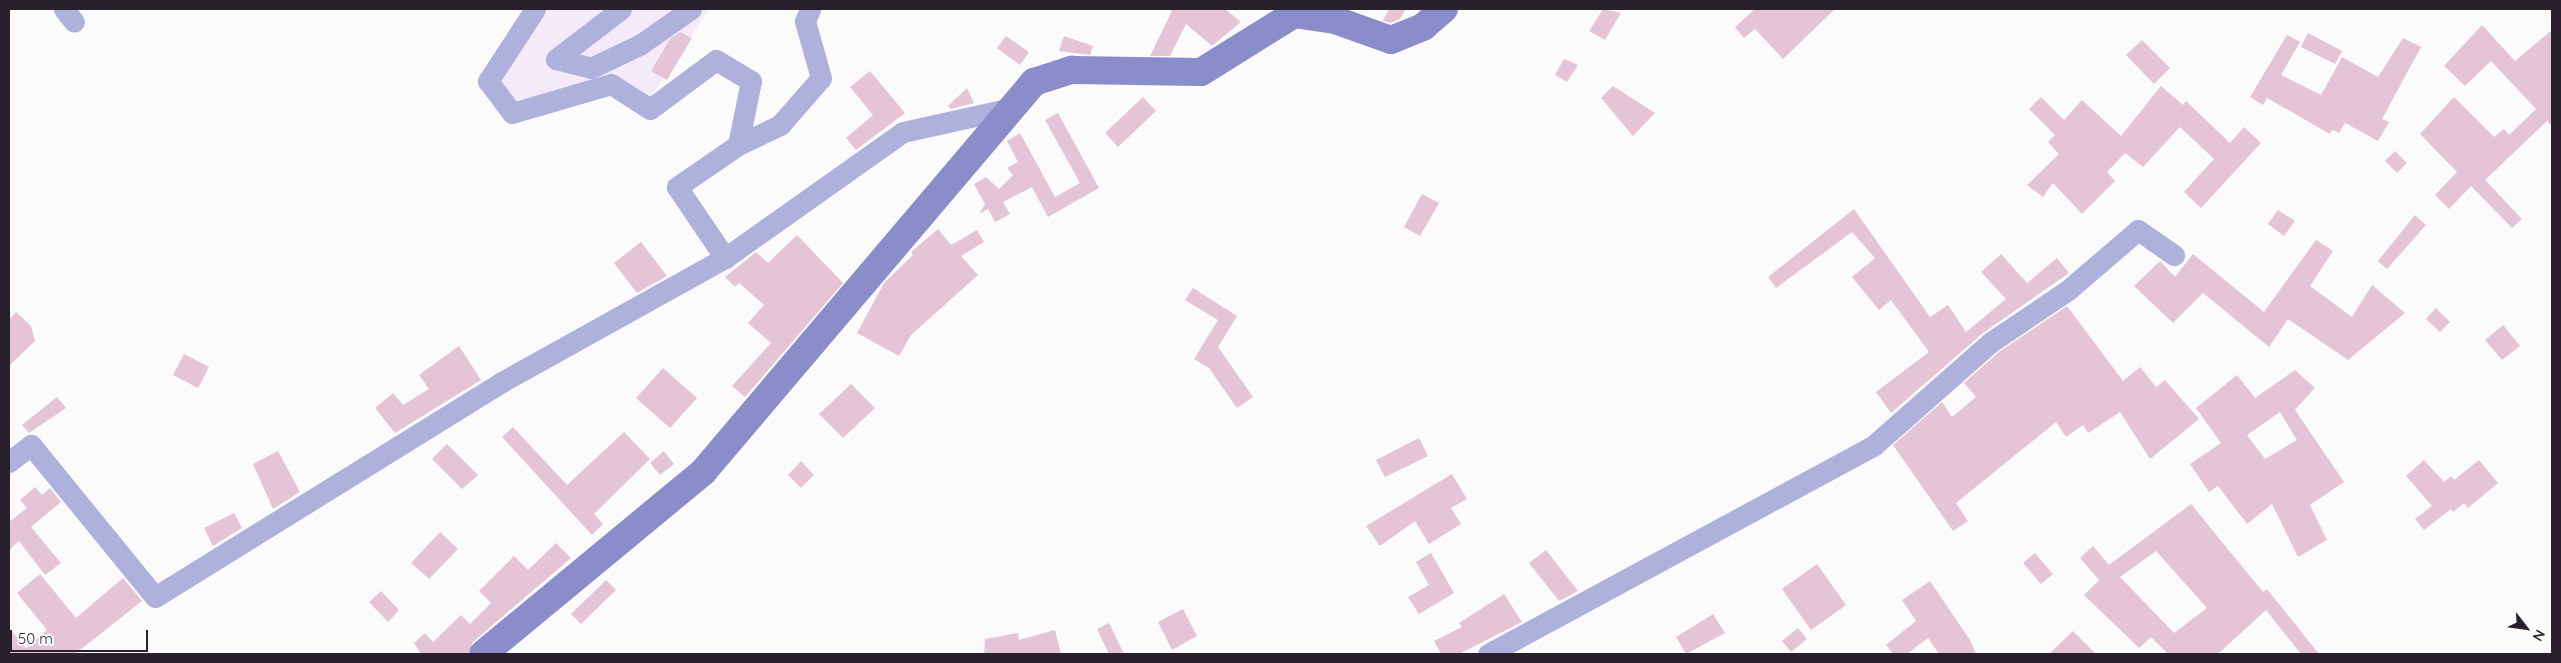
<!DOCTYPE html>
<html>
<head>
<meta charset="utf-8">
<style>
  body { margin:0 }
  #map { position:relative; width:2561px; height:663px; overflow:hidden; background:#fbfbfb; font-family:Quicksand,sans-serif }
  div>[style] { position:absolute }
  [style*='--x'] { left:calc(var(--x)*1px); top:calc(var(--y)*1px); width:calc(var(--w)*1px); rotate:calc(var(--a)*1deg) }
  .built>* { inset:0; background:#f4ebfa }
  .building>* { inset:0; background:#e5c4d6 }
  .street>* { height:21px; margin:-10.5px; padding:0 10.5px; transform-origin:10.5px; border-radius:10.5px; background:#aeb1db }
  .secondary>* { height:28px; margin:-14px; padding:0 14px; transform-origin:14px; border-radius:14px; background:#8a8dca }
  span { translate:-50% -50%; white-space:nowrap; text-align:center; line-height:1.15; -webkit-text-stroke:4.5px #fff; paint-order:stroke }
  .frame { position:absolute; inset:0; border:10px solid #28212c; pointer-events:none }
  .north { position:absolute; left:2501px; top:603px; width:50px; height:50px; -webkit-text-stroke:4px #fff; paint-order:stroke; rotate:120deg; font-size:14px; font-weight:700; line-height:20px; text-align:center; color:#28212c }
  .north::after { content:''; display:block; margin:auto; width:18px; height:22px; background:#28212c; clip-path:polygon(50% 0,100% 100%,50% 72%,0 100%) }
  .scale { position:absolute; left:10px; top:630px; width:138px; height:22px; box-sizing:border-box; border:2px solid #28212c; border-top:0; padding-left:6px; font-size:15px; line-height:18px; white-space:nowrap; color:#28212c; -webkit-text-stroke:4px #fff; paint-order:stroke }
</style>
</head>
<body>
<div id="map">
  <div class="built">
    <div style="clip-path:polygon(548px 9px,709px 9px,650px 98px,610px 76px,518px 106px,498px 79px)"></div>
  </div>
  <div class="building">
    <div style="clip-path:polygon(1169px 9px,1225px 9px,1241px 22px,1212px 46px,1186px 24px,1170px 56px,1150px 56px,1172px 11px)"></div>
    <div style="clip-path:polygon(1389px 9px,1406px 9px,1400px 19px,1391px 23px,1383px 21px)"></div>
    <div style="clip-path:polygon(1603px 9px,1621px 13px,1605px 40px,1589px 31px)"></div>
    <div style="clip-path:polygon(1755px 9px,1835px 9px,1783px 59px,1755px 29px,1744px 38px,1735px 27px)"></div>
    <div style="clip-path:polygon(2482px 25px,2515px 61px,2552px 30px,2552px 126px,2547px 121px,2485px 180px,2522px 219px,2512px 228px,2471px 186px,2449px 209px,2435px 195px,2457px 172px,2420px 134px,2454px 97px,2494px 137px,2504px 129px,2509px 135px,2536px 109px,2491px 61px,2465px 86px,2444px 66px)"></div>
    <div style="clip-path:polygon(680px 32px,692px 38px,667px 80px,651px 71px,670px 39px)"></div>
    <div style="clip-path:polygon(2308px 33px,2342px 51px,2335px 64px,2301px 47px)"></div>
    <div style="clip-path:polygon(2287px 35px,2300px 42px,2281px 75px,2321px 95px,2342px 57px,2378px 77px,2403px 38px,2421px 47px,2382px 119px,2389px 122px,2378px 141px,2345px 123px,2339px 133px,2332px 130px,2330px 134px,2267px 98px,2263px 105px,2250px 97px)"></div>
    <div style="clip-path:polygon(1006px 36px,1029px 52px,1020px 65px,997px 48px)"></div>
    <div style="clip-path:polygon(1064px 36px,1093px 46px,1090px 55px,1059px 51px)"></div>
    <div style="clip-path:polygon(2142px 40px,2170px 68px,2154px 84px,2126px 55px)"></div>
    <div style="clip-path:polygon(1564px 59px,1578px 65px,1567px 82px,1555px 75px)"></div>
    <div style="clip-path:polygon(870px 71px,905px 113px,856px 150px,846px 138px,873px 115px,850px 87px)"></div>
    <div style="clip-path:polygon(1613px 86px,1655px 113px,1633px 136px,1601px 98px)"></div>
    <div style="clip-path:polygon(2161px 86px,2183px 105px,2186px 101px,2230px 143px,2244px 127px,2261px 143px,2201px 208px,2184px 192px,2214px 159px,2180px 127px,2143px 167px,2125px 153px,2107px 172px,2115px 181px,2082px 214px,2053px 183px,2043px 197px,2027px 185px,2059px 154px,2048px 142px,2055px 135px,2029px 109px,2041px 97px,2064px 120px,2082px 100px,2121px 136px)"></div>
    <div style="clip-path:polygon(967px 88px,974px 103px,951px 109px,948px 106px)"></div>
    <div style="clip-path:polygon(1143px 97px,1156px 111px,1118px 147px,1105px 133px)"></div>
    <div style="clip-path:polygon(1058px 113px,1099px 188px,1048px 217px,1032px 187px,1003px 202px,1010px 214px,995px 222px,988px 209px,979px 214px,985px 204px,974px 184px,986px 177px,999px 189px,1013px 175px,1007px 168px,1018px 162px,1007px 141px,1020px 133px,1055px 197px,1080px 183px,1045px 120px)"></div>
    <div style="clip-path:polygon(2395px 151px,2407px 163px,2397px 173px,2385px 161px)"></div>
    <div style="clip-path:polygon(1422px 194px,1439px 203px,1420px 236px,1404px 227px)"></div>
    <div style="clip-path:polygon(1854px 209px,1930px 317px,1948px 305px,1966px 332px,2006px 299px,1981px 272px,2001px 254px,2027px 283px,2057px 258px,2069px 273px,1983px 333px,1891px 413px,1876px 392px,1929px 352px,1891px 300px,1879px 310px,1852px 277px,1875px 258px,1852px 232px,1776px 288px,1768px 277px)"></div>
    <div style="clip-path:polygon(2278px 210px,2295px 221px,2284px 236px,2268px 224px)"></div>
    <div style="clip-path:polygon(2415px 215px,2426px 225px,2387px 269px,2378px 261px)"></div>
    <div style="clip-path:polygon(938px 229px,951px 245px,977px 230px,984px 242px,961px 256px,978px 275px,911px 335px,899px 356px,857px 333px,884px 283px,913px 255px,911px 252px)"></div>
    <div style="clip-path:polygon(797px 235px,843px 283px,745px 397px,732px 386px,771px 343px,748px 323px,764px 305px,739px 283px,735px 287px,725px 277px,756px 252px,768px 263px)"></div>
    <div style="clip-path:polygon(2316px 240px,2333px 251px,2310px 286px,2352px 317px,2372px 285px,2405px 313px,2348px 360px,2288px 319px,2269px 347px,2203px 293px,2173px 323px,2134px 286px,2160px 261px,2175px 277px,2193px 254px,2264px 312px)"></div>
    <div style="clip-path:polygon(641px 242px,667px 276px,637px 293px,614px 263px)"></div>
    <div style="clip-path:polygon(1193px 288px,1237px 316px,1218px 347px,1253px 397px,1237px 408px,1209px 368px,1194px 359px,1218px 320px,1185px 300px)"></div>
    <div style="clip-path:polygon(2067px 306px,2123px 381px,2140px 367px,2156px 387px,2165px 380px,2199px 419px,2150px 459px,2120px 412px,2088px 433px,2083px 425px,2066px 437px,2056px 422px,1956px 503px,1968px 521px,1953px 531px,1893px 445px,1942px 402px,1952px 417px,1976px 397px,1964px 383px,1999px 352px)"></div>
    <div style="clip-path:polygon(2436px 308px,2450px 322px,2440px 332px,2426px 319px)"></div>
    <div style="clip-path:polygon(16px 312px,31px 326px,35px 341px,9px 366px,9px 320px)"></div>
    <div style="clip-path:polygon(2503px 325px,2520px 346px,2502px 360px,2485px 340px)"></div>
    <div style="clip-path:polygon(459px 346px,481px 380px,395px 433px,375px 408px,393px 393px,403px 405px,429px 389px,419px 375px)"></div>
    <div style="clip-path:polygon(184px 354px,209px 367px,198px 388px,173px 375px)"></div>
    <div style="clip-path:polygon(663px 368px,697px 398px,670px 428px,636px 398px)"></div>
    <div style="clip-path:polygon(evenodd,2295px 370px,2315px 388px,2295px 410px,2344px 482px,2310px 505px,2327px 540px,2298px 557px,2272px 504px,2247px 524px,2218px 486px,2209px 492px,2190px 464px,2221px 443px,2196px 408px,2237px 375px,2255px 398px,2295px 370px,2280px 412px,2297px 440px,2265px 459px,2247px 435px,2280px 412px)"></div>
    <div style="clip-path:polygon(851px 384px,875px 408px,843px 438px,819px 414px)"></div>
    <div style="clip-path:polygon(57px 397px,66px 408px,29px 433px,22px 425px)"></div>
    <div style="clip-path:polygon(513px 427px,567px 485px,624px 432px,650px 459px,594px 514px,603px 524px,592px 535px,502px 437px)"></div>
    <div style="clip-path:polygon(1419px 438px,1428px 456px,1385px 477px,1376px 460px)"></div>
    <div style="clip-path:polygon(447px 444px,478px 475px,462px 489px,432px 459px)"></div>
    <div style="clip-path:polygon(278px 451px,300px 492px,273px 509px,253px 464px)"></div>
    <div style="clip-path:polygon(664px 451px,674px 464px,660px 475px,650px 463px)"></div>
    <div style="clip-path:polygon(2424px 460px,2444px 482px,2451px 476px,2454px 480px,2479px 460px,2498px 483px,2468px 508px,2464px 503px,2453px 512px,2451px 509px,2424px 530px,2415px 519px,2432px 506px,2406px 476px)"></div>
    <div style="clip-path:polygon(801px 461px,814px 475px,801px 488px,788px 475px)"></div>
    <div style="clip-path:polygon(1452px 474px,1467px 499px,1451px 508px,1461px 524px,1429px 544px,1415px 521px,1380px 546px,1366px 526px)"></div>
    <div style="clip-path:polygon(35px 487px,42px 495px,50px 488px,61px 502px,31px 527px,61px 563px,45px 575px,19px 541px,9px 550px,9px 522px,27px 508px,20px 500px)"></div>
    <div style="clip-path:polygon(evenodd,2191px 504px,2263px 592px,2267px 589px,2319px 654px,2301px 654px,2266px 610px,2218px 654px,2168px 654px,2151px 637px,2139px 648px,2084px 595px,2099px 580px,2080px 558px,2093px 546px,2109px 565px,2191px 504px,2156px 551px,2207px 608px,2174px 633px,2120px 577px,2156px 551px)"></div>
    <div style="clip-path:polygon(234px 513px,242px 528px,213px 546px,204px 528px)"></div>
    <div style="clip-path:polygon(440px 532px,458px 549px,429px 579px,411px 563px)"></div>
    <div style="clip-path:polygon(556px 543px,571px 558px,473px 642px,468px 654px,421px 654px,414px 643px,425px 633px,433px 642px,461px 615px,470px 624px,491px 603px,479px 591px,514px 556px,528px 570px)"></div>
    <div style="clip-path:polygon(1546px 550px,1578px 591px,1559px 601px,1529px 563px)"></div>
    <div style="clip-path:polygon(1431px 553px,1454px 593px,1419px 614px,1408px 597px,1429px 585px,1416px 562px)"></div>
    <div style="clip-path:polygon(2035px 553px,2053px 574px,2041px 584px,2023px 563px)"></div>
    <div style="clip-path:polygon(1817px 564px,1846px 605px,1811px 630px,1782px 589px)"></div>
    <div style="clip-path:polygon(40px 574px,76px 618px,123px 578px,142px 601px,75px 654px,9px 654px,9px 628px,26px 648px,47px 630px,17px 593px)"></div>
    <div style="clip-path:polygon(606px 580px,616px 590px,581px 624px,571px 614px)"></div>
    <div style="clip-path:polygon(1930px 581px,1970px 640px,1976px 654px,1939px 654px,1928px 638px,1907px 654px,1893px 654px,1886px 645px,1916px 621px,1902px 600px)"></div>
    <div style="clip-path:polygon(381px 591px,399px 610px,388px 622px,369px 602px)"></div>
    <div style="clip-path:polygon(1504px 594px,1522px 622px,1459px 654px,1441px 654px,1434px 641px,1462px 627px,1459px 623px)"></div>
    <div style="clip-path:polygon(1183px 609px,1197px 636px,1172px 650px,1158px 622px)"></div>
    <div style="clip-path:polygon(1713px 614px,1725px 633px,1686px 654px,1676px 637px)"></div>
    <div style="clip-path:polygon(1109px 623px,1124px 654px,1109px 654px,1097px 629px)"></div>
    <div style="clip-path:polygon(1798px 628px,1807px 639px,1791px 652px,1782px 641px)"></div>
    <div style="clip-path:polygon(1055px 630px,1061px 654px,984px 654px,985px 639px,1018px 633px,1019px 640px)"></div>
    <div style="clip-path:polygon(2073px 631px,2096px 654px,2049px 654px)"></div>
  </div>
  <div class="street">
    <div style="--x:64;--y:9;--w:16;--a:52"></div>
    <div style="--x:535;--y:9;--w:86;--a:123.1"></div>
    <div style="--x:488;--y:81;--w:40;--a:53"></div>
    <div style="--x:512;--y:113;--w:103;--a:-16.3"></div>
    <div style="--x:611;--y:84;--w:46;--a:32.7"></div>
    <div style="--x:650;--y:109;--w:82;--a:-36.6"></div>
    <div style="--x:716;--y:60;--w:41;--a:31"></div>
    <div style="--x:751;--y:81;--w:65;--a:101.5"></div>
    <div style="--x:738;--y:145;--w:74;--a:145.5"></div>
    <div style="--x:677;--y:187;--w:86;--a:55.9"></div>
    <div style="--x:621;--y:9;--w:82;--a:142.4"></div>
    <div style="--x:556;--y:59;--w:36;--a:14"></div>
    <div style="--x:591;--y:68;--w:55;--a:-25.6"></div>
    <div style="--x:641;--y:44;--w:61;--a:-35"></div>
    <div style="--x:738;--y:145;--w:47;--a:-25.5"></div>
    <div style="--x:780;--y:125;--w:62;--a:-48.9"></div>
    <div style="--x:821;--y:78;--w:59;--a:-105.7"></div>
    <div style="--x:805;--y:21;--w:13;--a:-67"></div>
    <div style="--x:9;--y:462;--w:28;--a:-38"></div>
    <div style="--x:31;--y:445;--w:196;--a:50.8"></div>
    <div style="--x:155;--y:597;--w:406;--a:-31.8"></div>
    <div style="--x:500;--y:383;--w:257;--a:-29.1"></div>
    <div style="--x:725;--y:258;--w:218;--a:-35.3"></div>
    <div style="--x:903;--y:132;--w:111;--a:-12.5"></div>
    <div style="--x:1488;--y:654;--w:438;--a:-28.4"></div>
    <div style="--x:1873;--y:446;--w:157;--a:-41.4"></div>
    <div style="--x:1991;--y:342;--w:93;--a:-34"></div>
    <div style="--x:2068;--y:290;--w:92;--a:-40.6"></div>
    <div style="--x:2138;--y:230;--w:44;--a:34.8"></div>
  </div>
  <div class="secondary">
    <div style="--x:483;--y:654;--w:286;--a:-39.6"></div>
    <div style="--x:703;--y:472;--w:512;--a:-49.68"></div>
    <div style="--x:1034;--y:82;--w:40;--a:-18"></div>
    <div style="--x:1072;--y:70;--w:129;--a:0.9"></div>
    <div style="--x:1201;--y:72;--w:110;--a:-31.9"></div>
    <div style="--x:1294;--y:14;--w:41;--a:8.3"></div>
    <div style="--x:1335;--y:20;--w:59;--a:19.7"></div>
    <div style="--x:1391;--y:40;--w:35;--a:-22"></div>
    <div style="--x:1423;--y:27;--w:28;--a:-41"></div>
  </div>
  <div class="frame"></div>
  <div class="north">N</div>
  <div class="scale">50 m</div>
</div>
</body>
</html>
